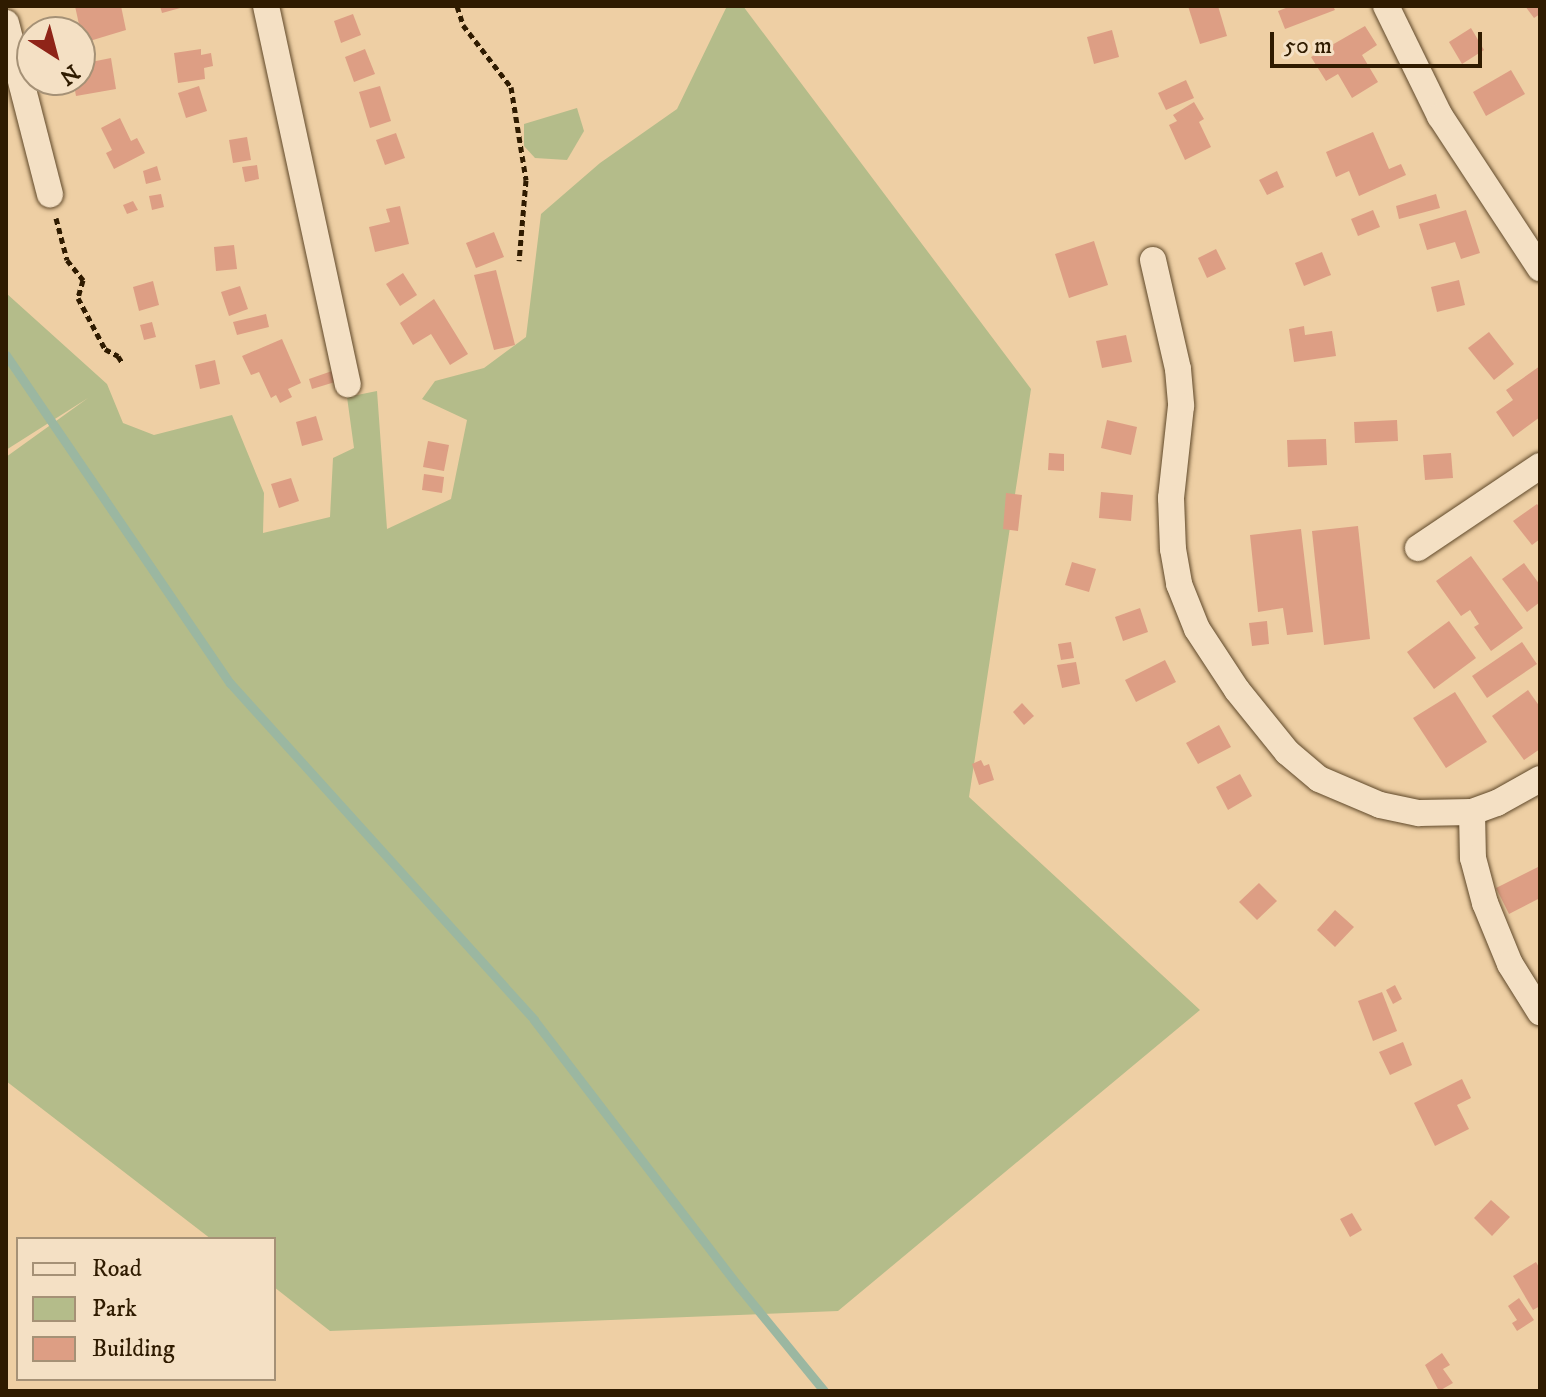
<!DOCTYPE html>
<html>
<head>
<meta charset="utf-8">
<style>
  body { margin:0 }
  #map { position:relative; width:1546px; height:1397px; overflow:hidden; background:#eecfa4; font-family:"IM FELL DW Pica",serif }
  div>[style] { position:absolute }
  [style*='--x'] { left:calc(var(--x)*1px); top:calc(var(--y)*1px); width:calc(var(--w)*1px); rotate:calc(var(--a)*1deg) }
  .green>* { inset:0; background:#b4bc8a }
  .stream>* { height:9px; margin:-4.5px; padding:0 4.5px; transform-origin:4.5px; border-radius:4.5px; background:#9bb7a1 }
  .building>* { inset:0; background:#dd9e84 }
  .path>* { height:5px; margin-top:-2.5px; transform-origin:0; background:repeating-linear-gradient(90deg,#2f1b00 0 6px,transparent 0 10px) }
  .roads { filter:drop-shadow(0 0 2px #5f4829) drop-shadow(0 0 2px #5f4829) }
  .minor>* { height:26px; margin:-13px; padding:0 13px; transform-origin:13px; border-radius:13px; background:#f4e0c4 }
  span { translate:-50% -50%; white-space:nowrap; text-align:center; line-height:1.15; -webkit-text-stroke:8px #f4e0c4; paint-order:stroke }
  .frame { position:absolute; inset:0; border:8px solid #2f1b00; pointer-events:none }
  .legend { position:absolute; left:16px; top:1237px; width:260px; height:144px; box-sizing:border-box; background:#f4e0c4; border:2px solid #a59176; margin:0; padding:10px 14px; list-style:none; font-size:24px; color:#2f1b00 }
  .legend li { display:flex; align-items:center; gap:16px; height:40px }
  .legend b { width:40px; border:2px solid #a59176 }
  .north { position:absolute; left:16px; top:16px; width:80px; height:80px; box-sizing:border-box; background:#f4e0c4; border:2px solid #a59176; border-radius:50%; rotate:144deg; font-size:22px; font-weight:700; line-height:32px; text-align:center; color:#2f1b00 }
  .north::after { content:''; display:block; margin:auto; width:28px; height:36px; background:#8f2418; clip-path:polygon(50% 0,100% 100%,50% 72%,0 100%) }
  .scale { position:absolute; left:1270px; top:32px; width:212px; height:36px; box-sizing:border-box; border:4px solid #2f1b00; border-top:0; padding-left:10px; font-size:24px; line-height:28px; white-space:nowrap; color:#2f1b00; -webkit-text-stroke:6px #f4e0c4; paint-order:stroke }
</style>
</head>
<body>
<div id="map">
  <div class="green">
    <div style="clip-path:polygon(727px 6px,743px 6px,1031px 389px,969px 797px,1200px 1010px,838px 1311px,330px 1331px,274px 1287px,274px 1239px,211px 1239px,6px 1081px,6px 457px,88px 398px,6px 450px,6px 293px,107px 384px,123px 423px,154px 435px,232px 415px,264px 493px,263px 533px,330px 517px,333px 458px,354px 448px,347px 397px,377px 391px,387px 529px,451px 499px,467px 420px,422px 399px,435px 381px,484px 368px,526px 337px,541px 214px,600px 163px,677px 109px)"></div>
    <div style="clip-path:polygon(577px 108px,584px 131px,567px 160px,535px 158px,524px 146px,524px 124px)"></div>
  </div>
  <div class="stream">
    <div style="--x:6;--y:355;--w:397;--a:55.7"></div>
    <div style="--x:230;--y:683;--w:454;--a:47.9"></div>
    <div style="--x:534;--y:1020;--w:337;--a:52.5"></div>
    <div style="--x:739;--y:1287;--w:134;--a:50.7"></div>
  </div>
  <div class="building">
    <div style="clip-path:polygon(75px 6px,121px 6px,126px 30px,83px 43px)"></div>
    <div style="clip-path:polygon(160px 6px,184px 6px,184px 7px,162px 13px)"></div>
    <div style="clip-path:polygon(1188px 6px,1218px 6px,1227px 36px,1200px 44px)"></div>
    <div style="clip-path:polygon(1291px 6px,1333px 6px,1335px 10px,1285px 29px,1278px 11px)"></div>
    <div style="clip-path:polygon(1525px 6px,1540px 6px,1540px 14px,1534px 18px)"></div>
    <div style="clip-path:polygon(353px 14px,361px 35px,341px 43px,334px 21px)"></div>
    <div style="clip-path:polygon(1365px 26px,1377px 45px,1362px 55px,1378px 82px,1352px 98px,1338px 74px,1326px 81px,1311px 57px)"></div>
    <div style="clip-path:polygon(1471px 28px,1484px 50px,1462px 64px,1449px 42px)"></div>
    <div style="clip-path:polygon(1112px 30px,1119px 57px,1094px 64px,1087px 37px)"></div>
    <div style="clip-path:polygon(201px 49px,201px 55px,211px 53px,213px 66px,204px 68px,205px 79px,178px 83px,174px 53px)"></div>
    <div style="clip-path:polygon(365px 49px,375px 74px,354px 82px,345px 57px)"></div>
    <div style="clip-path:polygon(111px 58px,116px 89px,76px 96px,73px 80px,80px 80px,80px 69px,92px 67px,91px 62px)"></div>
    <div style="clip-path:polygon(1511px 70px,1525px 94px,1486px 116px,1473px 92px)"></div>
    <div style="clip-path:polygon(1186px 80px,1194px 98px,1166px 110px,1158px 93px)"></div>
    <div style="clip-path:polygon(199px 86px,207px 111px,186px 118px,178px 93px)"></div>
    <div style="clip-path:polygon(380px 86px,391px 121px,370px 128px,359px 92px)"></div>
    <div style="clip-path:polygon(1194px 102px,1204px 119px,1199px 122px,1211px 147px,1185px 160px,1169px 125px,1177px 121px,1173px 115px)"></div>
    <div style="clip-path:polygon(120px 118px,131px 141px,137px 138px,145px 153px,114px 169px,106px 153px,112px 150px,101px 128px)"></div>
    <div style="clip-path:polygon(1373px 132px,1389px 169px,1401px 164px,1406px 175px,1359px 196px,1349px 171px,1336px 177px,1326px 152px)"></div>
    <div style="clip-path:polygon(396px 133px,405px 158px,385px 165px,376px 140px)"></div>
    <div style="clip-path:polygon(247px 137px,251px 160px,233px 163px,229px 140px)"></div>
    <div style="clip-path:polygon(257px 165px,259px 179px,245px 182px,242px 167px)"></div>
    <div style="clip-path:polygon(157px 166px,161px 180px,146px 184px,143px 171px)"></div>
    <div style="clip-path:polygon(1277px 171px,1284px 187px,1267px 195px,1259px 180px)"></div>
    <div style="clip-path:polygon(161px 194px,164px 207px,152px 210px,149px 196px)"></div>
    <div style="clip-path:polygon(1436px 194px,1440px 208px,1399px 219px,1396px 206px)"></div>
    <div style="clip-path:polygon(133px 201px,138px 210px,127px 214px,123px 205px)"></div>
    <div style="clip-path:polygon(400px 206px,409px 244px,375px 252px,369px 227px,390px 222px,386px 209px)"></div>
    <div style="clip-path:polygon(1373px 210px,1380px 227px,1358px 236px,1351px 219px)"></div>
    <div style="clip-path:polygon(1466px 210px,1480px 253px,1461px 259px,1455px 242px,1427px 250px,1419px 224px)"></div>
    <div style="clip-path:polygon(494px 232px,504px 257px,476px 268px,466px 243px)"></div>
    <div style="clip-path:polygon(1094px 241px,1108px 285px,1069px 298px,1055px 254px)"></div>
    <div style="clip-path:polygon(234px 245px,237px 269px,216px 271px,214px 247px)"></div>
    <div style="clip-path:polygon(1216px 249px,1226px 269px,1207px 278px,1198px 258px)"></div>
    <div style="clip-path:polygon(1322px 252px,1331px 275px,1304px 286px,1295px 263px)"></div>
    <div style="clip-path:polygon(496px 270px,515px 345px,494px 350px,474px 275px)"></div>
    <div style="clip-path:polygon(403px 273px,417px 295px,400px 306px,386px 284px)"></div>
    <div style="clip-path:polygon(1459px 280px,1465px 305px,1437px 312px,1431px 287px)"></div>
    <div style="clip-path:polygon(153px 281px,159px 305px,139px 311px,133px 287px)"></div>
    <div style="clip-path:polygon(240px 286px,248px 309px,229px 316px,221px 292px)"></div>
    <div style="clip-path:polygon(434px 299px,468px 354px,450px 365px,431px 334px,413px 345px,400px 323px)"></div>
    <div style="clip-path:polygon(266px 314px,269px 327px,237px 335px,233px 322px)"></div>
    <div style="clip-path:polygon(152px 322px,156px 337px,144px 340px,140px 325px)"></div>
    <div style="clip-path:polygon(1304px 326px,1305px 335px,1332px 331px,1336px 356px,1294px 362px,1289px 329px)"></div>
    <div style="clip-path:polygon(1489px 332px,1514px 364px,1494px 380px,1468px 348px)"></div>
    <div style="clip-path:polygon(1126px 335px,1132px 362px,1102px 368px,1096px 341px)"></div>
    <div style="clip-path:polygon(282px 339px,301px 383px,288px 389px,292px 397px,280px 403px,276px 395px,271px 398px,259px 372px,251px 375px,242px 356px)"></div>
    <div style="clip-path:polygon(215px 360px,220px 384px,200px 389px,195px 365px)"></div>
    <div style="clip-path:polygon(1540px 366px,1540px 417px,1513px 437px,1496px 412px,1513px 400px,1506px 390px)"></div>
    <div style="clip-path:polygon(332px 371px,335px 382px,312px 389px,309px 379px)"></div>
    <div style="clip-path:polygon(316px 416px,323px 440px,302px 446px,296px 422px)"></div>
    <div style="clip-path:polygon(1107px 420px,1137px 427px,1131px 455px,1101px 448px)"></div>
    <div style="clip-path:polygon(1397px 420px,1398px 441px,1355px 443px,1354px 422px)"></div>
    <div style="clip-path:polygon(1326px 439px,1327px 465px,1288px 467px,1287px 440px)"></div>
    <div style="clip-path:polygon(428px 441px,449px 445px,444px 471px,423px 467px)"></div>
    <div style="clip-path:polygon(1049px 453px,1064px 454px,1064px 471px,1048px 470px)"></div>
    <div style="clip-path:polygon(1451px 453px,1453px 478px,1425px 480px,1423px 455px)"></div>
    <div style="clip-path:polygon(424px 474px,444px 477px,442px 493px,422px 490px)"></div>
    <div style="clip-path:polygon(291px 478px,299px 501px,279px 508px,271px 484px)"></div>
    <div style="clip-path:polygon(1101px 492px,1133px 495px,1131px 521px,1099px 518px)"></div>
    <div style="clip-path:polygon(1006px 493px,1022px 495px,1018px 531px,1003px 529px)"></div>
    <div style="clip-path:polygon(1537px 504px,1540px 508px,1540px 539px,1532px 545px,1513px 521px)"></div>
    <div style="clip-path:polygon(1358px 526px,1370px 639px,1324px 645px,1312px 531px)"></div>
    <div style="clip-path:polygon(1301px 529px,1313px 632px,1287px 635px,1283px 608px,1258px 612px,1250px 535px)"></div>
    <div style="clip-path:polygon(1471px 556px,1523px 628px,1491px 651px,1474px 627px,1479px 624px,1470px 610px,1461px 616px,1436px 581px)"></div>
    <div style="clip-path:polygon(1072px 562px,1096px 569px,1089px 592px,1065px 585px)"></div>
    <div style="clip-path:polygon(1524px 563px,1540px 585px,1540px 602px,1527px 612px,1502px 579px)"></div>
    <div style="clip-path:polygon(1140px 608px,1148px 632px,1123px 641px,1115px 617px)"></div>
    <div style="clip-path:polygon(1267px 621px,1269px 644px,1252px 646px,1249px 623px)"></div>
    <div style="clip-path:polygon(1449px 621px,1476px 658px,1434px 689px,1407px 652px)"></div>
    <div style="clip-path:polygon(1071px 642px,1074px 658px,1061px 660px,1058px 644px)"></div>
    <div style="clip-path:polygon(1522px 642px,1537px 664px,1487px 698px,1472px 676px)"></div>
    <div style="clip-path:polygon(1165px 660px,1176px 682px,1136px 702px,1125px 680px)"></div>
    <div style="clip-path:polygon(1076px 662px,1080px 684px,1062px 688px,1057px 665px)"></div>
    <div style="clip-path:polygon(1528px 690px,1540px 707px,1540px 749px,1524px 760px,1492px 716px)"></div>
    <div style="clip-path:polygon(1455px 692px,1487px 742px,1446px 768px,1413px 718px)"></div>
    <div style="clip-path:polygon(1022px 703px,1034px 716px,1024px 725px,1013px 712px)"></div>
    <div style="clip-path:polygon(1219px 725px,1231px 747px,1198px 764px,1186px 743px)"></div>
    <div style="clip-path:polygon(981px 760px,984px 766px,989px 764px,994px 780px,979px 785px,972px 764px)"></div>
    <div style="clip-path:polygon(1240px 774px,1252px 796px,1228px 810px,1216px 787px)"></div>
    <div style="clip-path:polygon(1540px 866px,1540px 898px,1509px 914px,1496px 888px)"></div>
    <div style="clip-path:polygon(1259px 883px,1277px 901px,1257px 920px,1239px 902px)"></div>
    <div style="clip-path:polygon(1335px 910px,1354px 927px,1335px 947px,1317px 930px)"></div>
    <div style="clip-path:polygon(1395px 985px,1402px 999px,1393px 1004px,1386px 990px)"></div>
    <div style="clip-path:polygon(1382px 992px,1397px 1031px,1373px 1041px,1358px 1001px)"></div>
    <div style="clip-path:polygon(1403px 1042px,1412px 1065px,1390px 1075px,1379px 1052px)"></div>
    <div style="clip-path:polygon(1462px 1079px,1471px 1098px,1457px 1105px,1469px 1129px,1435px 1146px,1414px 1103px)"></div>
    <div style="clip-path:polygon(1491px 1200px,1510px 1217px,1492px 1236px,1474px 1218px)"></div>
    <div style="clip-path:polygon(1352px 1213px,1362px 1230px,1350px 1237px,1340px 1219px)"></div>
    <div style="clip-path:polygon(1536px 1262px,1540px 1269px,1540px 1306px,1533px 1310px,1513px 1276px)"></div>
    <div style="clip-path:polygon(1519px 1298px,1534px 1320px,1517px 1331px,1512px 1323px,1517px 1320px,1508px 1306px)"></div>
    <div style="clip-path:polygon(1442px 1353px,1450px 1365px,1443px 1369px,1453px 1383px,1439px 1391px,1425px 1365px)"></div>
  </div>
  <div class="path">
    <div style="--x:457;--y:6;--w:20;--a:72"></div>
    <div style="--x:463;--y:25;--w:78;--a:52.3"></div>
    <div style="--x:511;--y:87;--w:94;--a:80.8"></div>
    <div style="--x:526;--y:180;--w:81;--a:94.9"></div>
    <div style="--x:56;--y:218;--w:43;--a:75.3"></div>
    <div style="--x:67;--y:260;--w:26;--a:51"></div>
    <div style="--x:83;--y:280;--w:19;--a:106"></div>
    <div style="--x:78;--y:298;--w:58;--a:62.1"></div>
    <div style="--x:105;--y:349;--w:15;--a:28"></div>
    <div style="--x:118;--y:356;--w:9;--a:58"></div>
  </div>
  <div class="roads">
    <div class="minor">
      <div style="--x:266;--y:6;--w:387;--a:77.8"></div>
      <div style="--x:1386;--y:6;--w:123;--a:63.9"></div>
      <div style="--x:1440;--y:116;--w:182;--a:56.7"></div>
      <div style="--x:6;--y:23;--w:177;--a:75.6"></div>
      <div style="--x:1153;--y:260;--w:112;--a:77.1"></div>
      <div style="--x:1178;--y:369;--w:37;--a:85"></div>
      <div style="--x:1181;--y:406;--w:93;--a:96.2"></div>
      <div style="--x:1171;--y:498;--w:51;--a:87.8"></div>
      <div style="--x:1173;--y:549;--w:36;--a:80"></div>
      <div style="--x:1179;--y:584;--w:48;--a:68.2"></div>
      <div style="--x:1197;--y:629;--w:73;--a:56.7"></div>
      <div style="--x:1237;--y:690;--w:80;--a:51.1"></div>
      <div style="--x:1287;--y:752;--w:42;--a:40.2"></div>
      <div style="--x:1319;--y:779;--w:66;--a:23.1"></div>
      <div style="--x:1380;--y:805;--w:40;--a:12"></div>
      <div style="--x:1419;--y:813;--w:53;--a:-1.1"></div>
      <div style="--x:1472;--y:812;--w:27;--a:-20"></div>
      <div style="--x:1497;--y:803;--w:49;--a:-29.2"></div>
      <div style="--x:1418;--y:548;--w:147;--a:-33.9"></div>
      <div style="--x:1472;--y:812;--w:46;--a:88.8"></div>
      <div style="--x:1473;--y:858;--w:47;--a:75.1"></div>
      <div style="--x:1485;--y:903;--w:66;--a:67.7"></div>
      <div style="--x:1510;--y:964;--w:57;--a:58"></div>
    </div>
  </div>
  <div class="frame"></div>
  <ul class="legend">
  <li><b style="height:10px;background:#f4e0c4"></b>Road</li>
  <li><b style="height:22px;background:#b4bc8a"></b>Park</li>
  <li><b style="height:22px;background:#dd9e84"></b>Building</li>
  </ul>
  <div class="north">N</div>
  <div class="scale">50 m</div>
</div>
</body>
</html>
